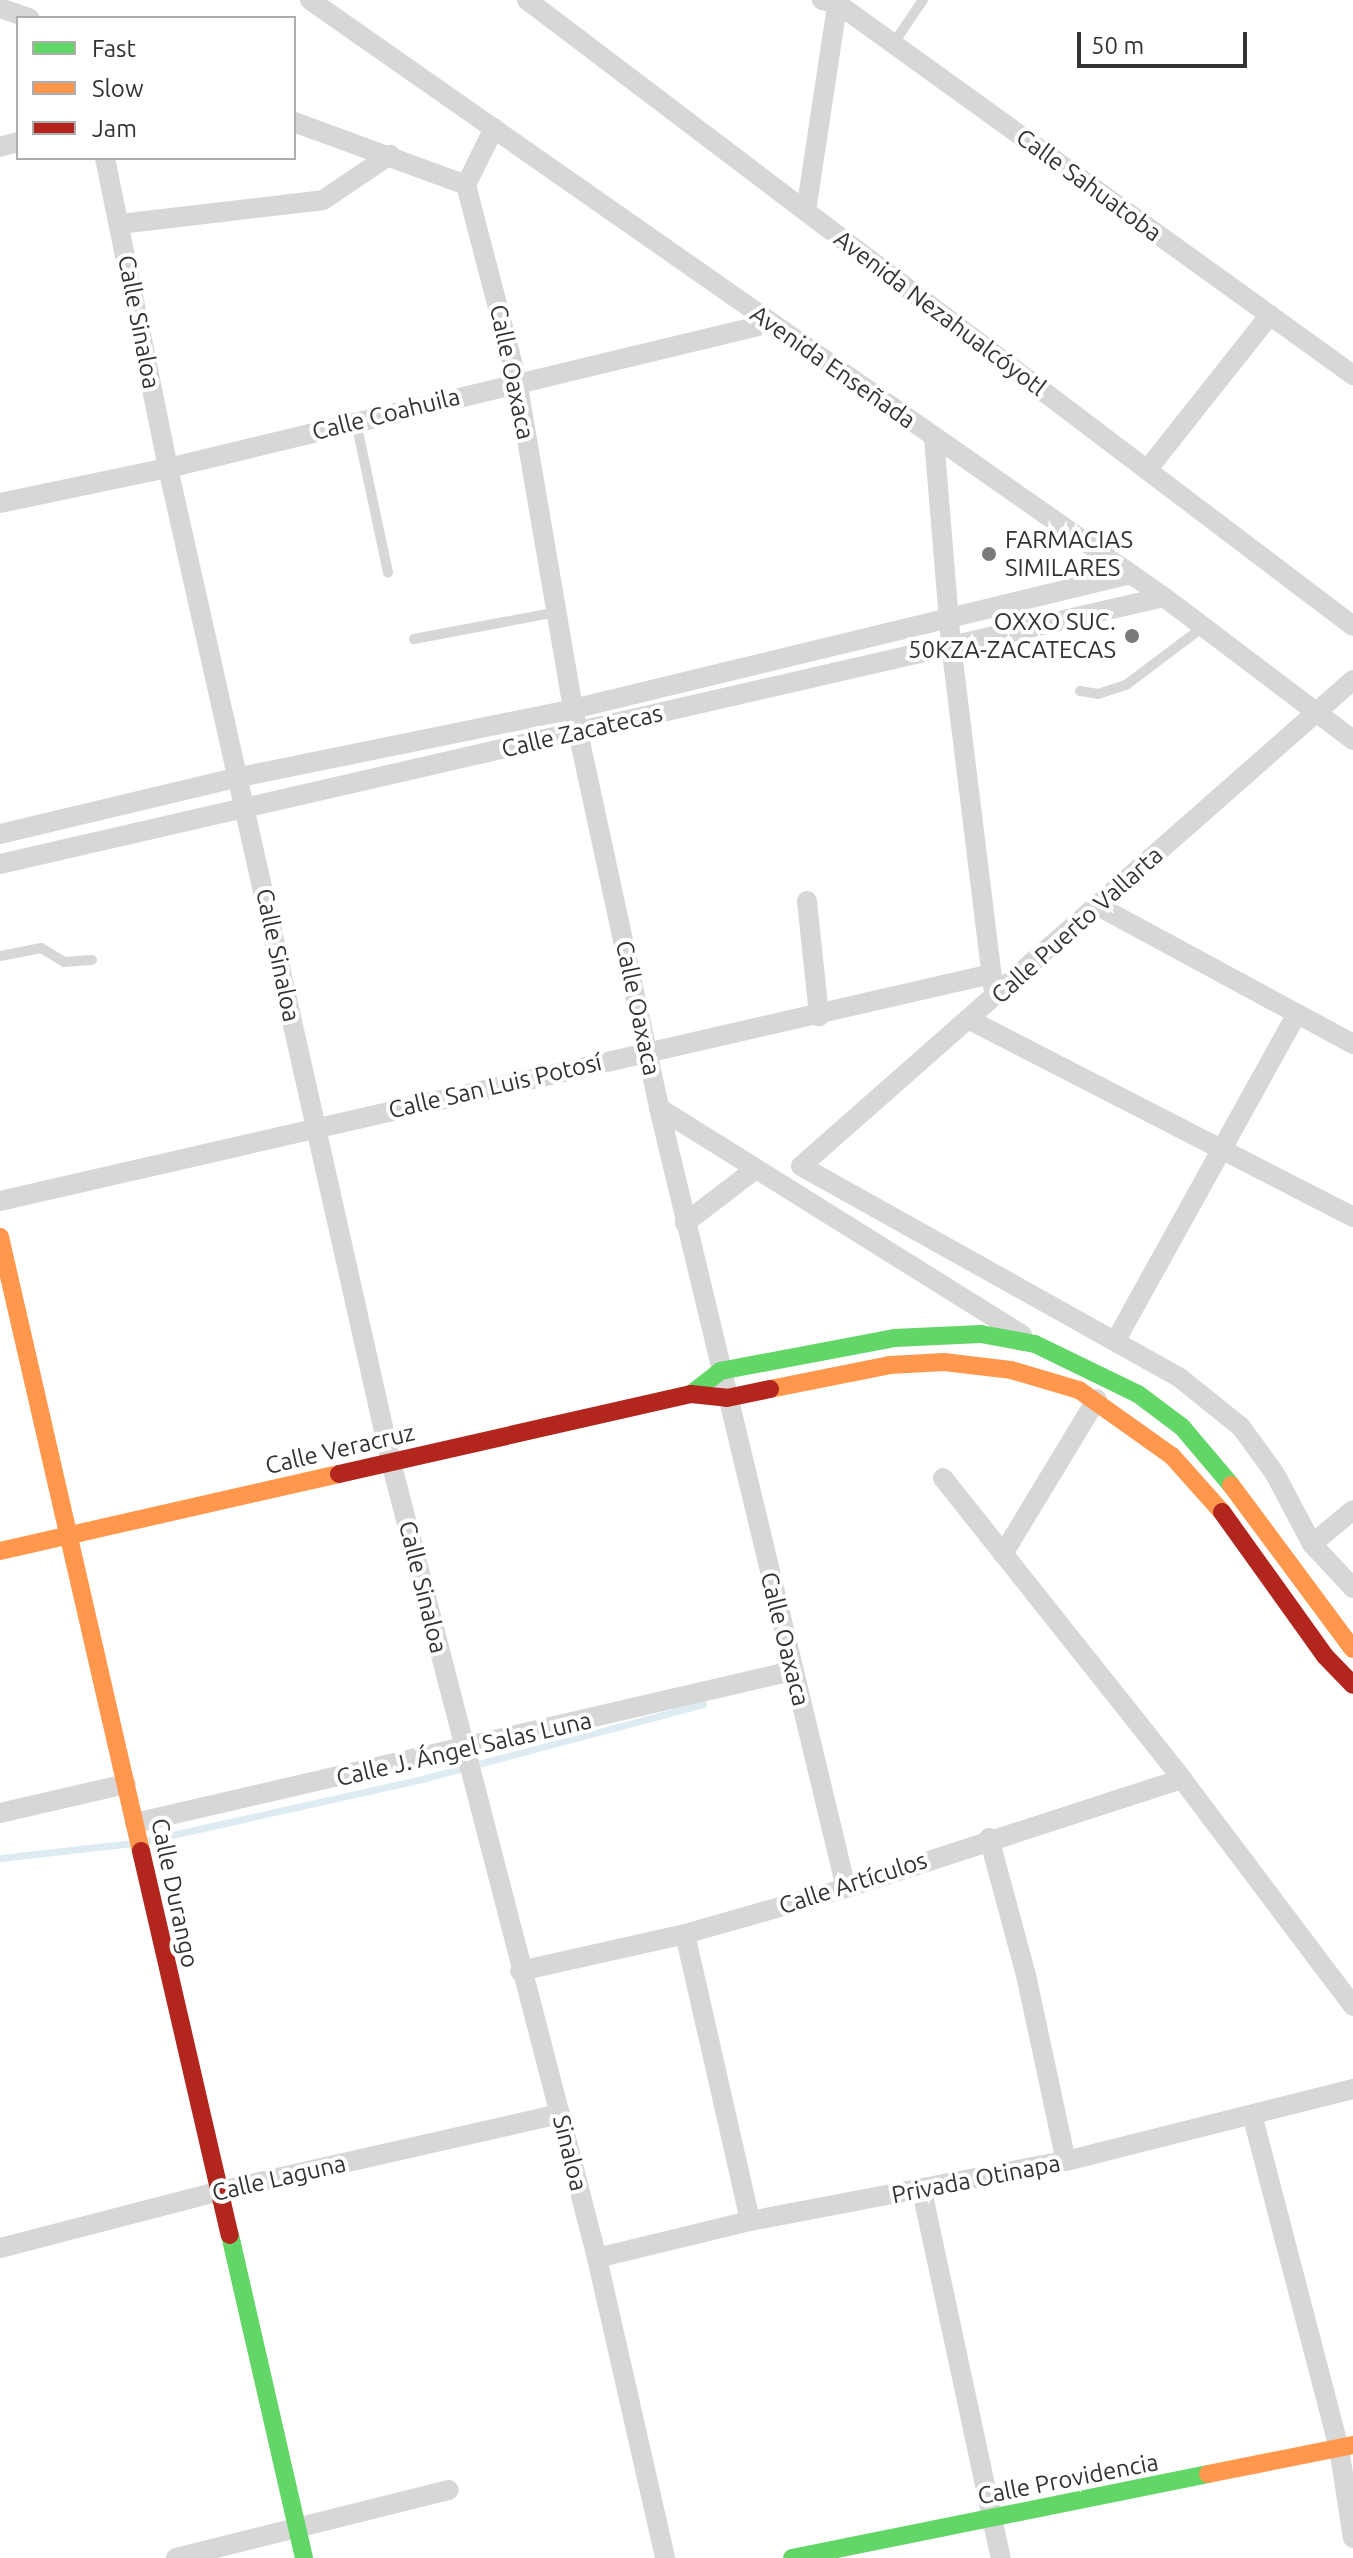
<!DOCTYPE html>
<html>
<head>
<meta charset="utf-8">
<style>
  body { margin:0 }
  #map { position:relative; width:1353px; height:2558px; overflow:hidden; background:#fff; font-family:Ubuntu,sans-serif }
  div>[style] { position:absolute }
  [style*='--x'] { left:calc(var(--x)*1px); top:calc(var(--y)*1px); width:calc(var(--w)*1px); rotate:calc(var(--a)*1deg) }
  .stream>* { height:7px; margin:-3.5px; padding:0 3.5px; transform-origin:3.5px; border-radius:3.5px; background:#ddebf3 }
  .lane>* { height:10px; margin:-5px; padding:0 5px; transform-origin:5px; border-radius:5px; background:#d7d7d7 }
  .street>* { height:20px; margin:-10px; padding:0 10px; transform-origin:10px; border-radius:10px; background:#d7d7d7 }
  .fast>* { height:18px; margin:-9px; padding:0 9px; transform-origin:9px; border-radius:9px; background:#63d668 }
  .slow>* { height:18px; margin:-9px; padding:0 9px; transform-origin:9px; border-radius:9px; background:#ff974d }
  .jam>* { height:18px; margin:-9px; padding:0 9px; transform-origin:9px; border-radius:9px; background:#b3261e }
  .dots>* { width:22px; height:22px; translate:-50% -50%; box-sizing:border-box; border:4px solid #fff; border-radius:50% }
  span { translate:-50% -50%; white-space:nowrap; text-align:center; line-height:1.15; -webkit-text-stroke:8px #fff; paint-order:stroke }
  .street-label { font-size:24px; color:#333 }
  .poi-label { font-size:24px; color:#333 }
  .left { translate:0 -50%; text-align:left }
  .right { translate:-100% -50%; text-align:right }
  .legend { position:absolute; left:16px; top:16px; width:280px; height:144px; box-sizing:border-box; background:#fff; border:2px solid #adadad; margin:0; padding:10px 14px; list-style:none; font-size:24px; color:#333 }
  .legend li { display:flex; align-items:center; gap:16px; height:40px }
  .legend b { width:40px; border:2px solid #adadad }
  .scale { position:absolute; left:1077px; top:32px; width:170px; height:36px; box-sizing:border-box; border:4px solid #333; border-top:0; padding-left:10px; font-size:24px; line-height:28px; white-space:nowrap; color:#333; -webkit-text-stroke:6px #fff; paint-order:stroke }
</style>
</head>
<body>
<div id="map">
  <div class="stream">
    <div style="--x:145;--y:1841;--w:284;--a:-12.6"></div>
    <div style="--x:422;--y:1779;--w:291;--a:-14.9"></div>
    <div style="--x:0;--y:1858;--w:134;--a:-6.4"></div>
  </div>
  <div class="lane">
    <div style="--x:893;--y:44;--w:53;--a:-55.7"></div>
    <div style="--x:356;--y:422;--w:154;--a:78"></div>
    <div style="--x:414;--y:639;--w:146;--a:-10.7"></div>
    <div style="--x:1080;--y:691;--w:18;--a:9"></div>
    <div style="--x:1098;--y:694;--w:29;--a:-18"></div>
    <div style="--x:1126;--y:685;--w:96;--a:-37"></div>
    <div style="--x:0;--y:956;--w:42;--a:-11"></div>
    <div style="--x:41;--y:948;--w:27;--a:31"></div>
    <div style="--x:64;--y:962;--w:28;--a:-4"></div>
  </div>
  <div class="street">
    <div style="--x:310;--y:0;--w:1042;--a:34.96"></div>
    <div style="--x:1164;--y:597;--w:237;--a:37.1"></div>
    <div style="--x:527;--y:0;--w:1036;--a:37.16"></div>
    <div style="--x:822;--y:0;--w:16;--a:14"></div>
    <div style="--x:838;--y:4;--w:635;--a:35.77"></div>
    <div style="--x:0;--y:8;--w:31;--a:19"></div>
    <div style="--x:294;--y:122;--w:183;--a:20.1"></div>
    <div style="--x:494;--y:128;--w:64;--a:116.2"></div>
    <div style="--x:466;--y:185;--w:203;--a:75.4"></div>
    <div style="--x:517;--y:381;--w:333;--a:80.3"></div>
    <div style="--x:573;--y:709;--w:408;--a:77.8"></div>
    <div style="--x:659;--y:1108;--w:802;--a:76.52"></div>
    <div style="--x:0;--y:147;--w:19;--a:-16"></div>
    <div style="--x:105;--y:158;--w:316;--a:78.5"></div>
    <div style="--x:168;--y:468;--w:1019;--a:77.36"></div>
    <div style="--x:391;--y:1462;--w:822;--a:75.49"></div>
    <div style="--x:597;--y:2258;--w:308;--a:77.2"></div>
    <div style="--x:806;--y:211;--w:213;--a:-81.4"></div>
    <div style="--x:120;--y:224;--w:204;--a:-6.7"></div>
    <div style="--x:323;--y:200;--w:81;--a:-33.9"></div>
    <div style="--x:934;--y:438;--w:207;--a:85.3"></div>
    <div style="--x:951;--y:644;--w:345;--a:83"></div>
    <div style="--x:1147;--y:470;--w:198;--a:-51.6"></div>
    <div style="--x:0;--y:503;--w:172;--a:-11.8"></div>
    <div style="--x:168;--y:468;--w:620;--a:-13.52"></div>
    <div style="--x:1353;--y:680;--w:735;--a:138.64"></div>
    <div style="--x:801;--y:1166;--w:434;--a:29.2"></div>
    <div style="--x:1180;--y:1378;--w:78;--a:38.8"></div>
    <div style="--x:1241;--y:1427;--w:58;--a:54.1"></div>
    <div style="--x:1275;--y:1474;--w:79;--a:62.1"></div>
    <div style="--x:1312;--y:1544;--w:60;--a:47"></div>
    <div style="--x:0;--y:834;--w:247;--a:-13.4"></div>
    <div style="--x:240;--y:777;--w:340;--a:-11.5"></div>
    <div style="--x:573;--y:709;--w:574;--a:-13.6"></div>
    <div style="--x:0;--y:864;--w:1194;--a:-12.92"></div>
    <div style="--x:807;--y:901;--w:116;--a:84"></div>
    <div style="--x:1098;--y:906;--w:290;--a:28.4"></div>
    <div style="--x:970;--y:1020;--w:431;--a:27.2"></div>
    <div style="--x:659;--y:1108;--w:428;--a:32"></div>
    <div style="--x:0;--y:1201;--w:1017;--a:-12.9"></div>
    <div style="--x:685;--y:1223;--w:86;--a:-37.4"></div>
    <div style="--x:1116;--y:1340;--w:372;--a:-61"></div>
    <div style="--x:943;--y:1478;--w:384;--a:51.5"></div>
    <div style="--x:1182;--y:1779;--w:284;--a:53"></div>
    <div style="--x:1312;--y:1544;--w:53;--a:-39.7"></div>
    <div style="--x:1003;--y:1554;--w:181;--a:-58.8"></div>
    <div style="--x:0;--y:1813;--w:129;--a:-13"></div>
    <div style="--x:135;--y:1823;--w:674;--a:-13.03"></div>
    <div style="--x:989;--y:1838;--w:142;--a:74.9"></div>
    <div style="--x:1026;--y:1975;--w:190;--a:77.9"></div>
    <div style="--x:685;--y:1934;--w:294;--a:77.2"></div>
    <div style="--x:520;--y:1971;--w:169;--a:-12.6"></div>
    <div style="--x:685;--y:1934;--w:167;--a:-15.9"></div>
    <div style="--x:846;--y:1888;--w:353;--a:-18"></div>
    <div style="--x:1253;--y:2118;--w:341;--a:75.4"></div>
    <div style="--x:1339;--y:2448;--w:91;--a:81.2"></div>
    <div style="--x:922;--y:2191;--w:375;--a:77.9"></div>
    <div style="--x:0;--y:2248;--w:223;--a:-14.5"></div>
    <div style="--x:216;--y:2192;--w:353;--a:-12.8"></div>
    <div style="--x:597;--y:2258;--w:157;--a:-13.6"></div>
    <div style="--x:750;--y:2221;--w:322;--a:-10.8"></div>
    <div style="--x:1066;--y:2161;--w:296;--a:-14.1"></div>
    <div style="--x:176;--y:2558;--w:281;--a:-14"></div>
  </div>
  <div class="fast">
    <div style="--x:691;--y:1394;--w:37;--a:-38"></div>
    <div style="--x:720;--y:1371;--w:177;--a:-10.7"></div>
    <div style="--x:894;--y:1338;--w:87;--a:-2.6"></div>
    <div style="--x:981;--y:1334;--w:55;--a:10.5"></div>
    <div style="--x:1035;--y:1344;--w:114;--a:25.9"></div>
    <div style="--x:1138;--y:1394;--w:55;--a:36.9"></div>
    <div style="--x:1182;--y:1427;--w:76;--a:49.8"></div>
    <div style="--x:230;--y:2235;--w:331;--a:77.1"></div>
    <div style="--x:792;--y:2558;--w:424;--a:-11.4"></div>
  </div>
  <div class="slow">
    <div style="--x:0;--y:1237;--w:630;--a:77.07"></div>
    <div style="--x:770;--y:1389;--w:122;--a:-11.3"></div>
    <div style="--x:890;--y:1365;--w:54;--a:-3.2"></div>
    <div style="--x:944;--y:1362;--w:67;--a:6.8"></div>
    <div style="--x:1011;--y:1370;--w:71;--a:16.4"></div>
    <div style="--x:1079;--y:1390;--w:114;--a:35.4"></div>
    <div style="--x:1172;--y:1456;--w:75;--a:48.2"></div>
    <div style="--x:1231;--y:1485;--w:204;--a:53.4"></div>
    <div style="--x:0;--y:1551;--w:348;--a:-12.8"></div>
    <div style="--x:1208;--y:2474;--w:148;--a:-11.3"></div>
  </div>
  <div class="jam">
    <div style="--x:339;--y:1474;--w:361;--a:-12.8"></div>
    <div style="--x:691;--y:1394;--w:36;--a:6"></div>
    <div style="--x:727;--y:1398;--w:44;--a:-11.8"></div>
    <div style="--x:1222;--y:1512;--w:177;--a:54.4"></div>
    <div style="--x:1325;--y:1656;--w:40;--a:46"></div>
    <div style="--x:141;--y:1851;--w:394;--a:77"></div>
  </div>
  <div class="dots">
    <div style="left:989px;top:554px;background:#7a7a7a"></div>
    <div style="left:1132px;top:636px;background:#7a7a7a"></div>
  </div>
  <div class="street-label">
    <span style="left:1089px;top:185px;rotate:36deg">Calle Sahuatoba</span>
    <span style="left:940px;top:313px;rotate:37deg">Avenida Nezahualcóyotl</span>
    <span style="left:139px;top:322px;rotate:79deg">Calle Sinaloa</span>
    <span style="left:833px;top:367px;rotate:35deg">Avenida Enseñada</span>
    <span style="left:512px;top:372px;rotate:78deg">Calle Oaxaca</span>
    <span style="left:386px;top:414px;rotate:-14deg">Calle Coahuila</span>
    <span style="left:582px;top:731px;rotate:-13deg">Calle Zacatecas</span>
    <span style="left:1077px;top:925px;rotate:-42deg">Calle Puerto Vallarta</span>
    <span style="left:278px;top:955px;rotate:78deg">Calle Sinaloa</span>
    <span style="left:638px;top:1008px;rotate:78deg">Calle Oaxaca</span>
    <span style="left:495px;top:1086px;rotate:-13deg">Calle San Luis Potosí</span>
    <span style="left:340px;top:1449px;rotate:-13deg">Calle Veracruz</span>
    <span style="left:423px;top:1587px;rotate:76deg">Calle Sinaloa</span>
    <span style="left:785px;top:1639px;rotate:76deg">Calle Oaxaca</span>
    <span style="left:464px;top:1749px;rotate:-13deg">Calle J. Ángel Salas Luna</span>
    <span style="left:853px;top:1883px;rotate:-18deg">Calle Artículos</span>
    <span style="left:175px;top:1893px;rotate:78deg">Calle Durango</span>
    <span style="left:570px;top:2153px;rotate:76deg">Sinaloa</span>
    <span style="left:279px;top:2178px;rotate:-13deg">Calle Laguna</span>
    <span style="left:976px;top:2179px;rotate:-11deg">Privada Otinapa</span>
    <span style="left:1068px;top:2479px;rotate:-11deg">Calle Providencia</span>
  </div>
  <div class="poi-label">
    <span class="left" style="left:1005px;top:554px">FARMACIAS<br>SIMILARES</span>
    <span class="right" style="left:1116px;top:636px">OXXO SUC.<br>50KZA-ZACATECAS</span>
  </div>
  <ul class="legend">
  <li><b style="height:10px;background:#63d668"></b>Fast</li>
  <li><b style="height:10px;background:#ff974d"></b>Slow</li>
  <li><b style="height:10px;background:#b3261e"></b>Jam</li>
  </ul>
  <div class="scale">50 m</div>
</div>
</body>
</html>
